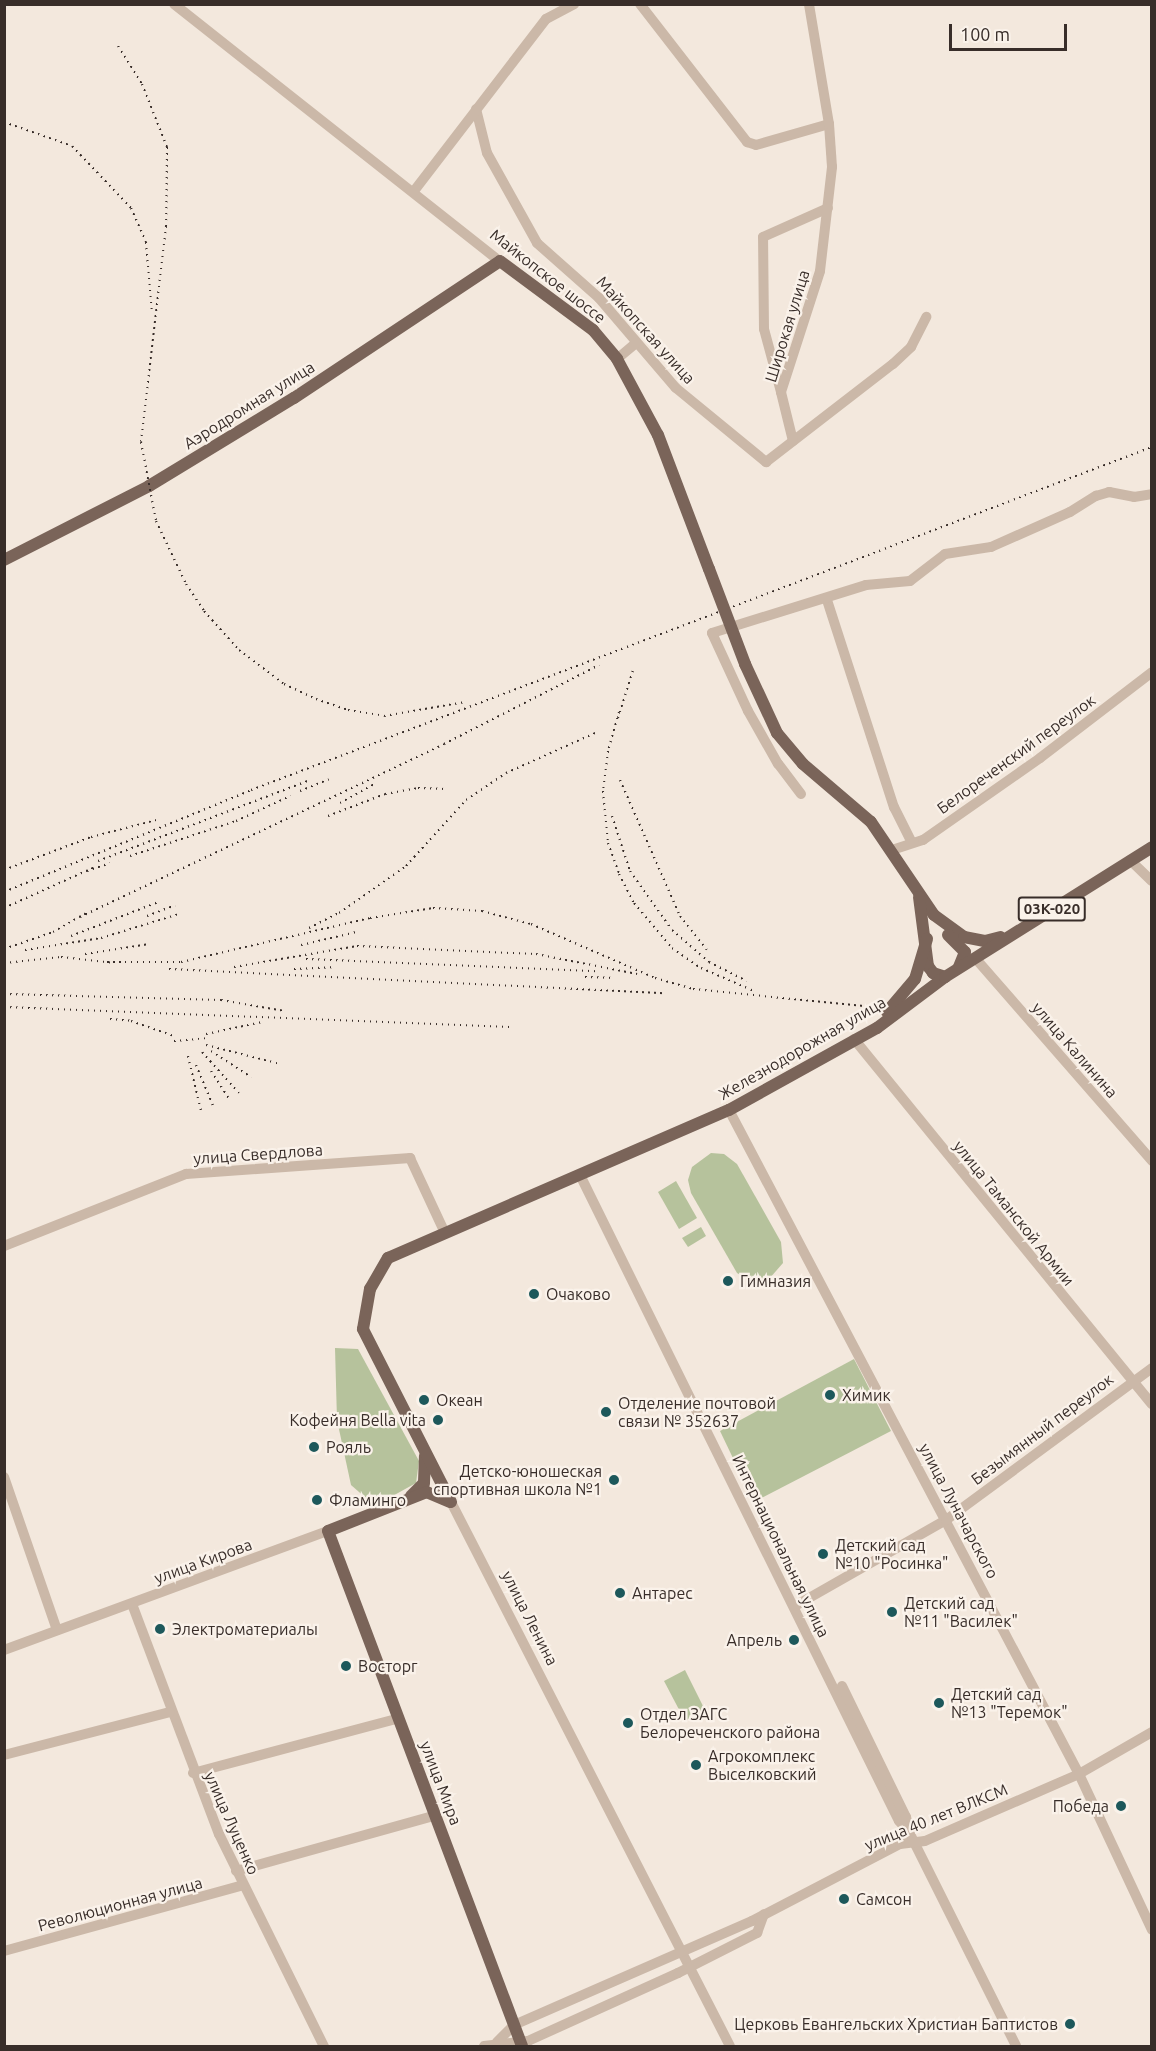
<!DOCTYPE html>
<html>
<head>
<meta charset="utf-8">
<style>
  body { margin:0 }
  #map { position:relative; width:1156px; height:2051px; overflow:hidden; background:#f3e8dd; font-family:Ubuntu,sans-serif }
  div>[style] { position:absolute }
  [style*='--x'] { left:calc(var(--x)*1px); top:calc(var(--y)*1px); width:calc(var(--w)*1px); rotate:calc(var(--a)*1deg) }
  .green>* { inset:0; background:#b6c29c }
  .minor>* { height:10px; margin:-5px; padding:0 5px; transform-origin:5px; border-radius:5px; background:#cbb8a8 }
  .major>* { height:12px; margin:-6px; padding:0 6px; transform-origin:6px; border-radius:6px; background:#7a6459 }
  .rail>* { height:2px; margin-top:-1px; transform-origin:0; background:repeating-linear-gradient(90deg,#382d29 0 1.5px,transparent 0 6px) }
  .major-bridge>* { height:12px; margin:-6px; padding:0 6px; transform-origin:6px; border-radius:6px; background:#7a6459 }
  .dots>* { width:16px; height:16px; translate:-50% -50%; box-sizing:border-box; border:3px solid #faf2ea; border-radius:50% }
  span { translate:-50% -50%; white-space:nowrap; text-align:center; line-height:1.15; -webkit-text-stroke:4.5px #faf2ea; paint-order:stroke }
  .shield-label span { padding:2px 4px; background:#faf2ea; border:2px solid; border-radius:4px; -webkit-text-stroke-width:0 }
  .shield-label { font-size:15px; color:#382d29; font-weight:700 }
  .street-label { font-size:16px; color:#382d29 }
  .poi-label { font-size:16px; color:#382d29 }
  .left { translate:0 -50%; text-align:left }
  .right { translate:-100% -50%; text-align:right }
  .frame { position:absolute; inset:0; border:6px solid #382d29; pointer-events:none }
  .scale { position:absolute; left:949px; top:24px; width:118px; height:27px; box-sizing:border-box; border:3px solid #382d29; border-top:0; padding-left:8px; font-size:18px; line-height:21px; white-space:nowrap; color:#382d29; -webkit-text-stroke:4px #faf2ea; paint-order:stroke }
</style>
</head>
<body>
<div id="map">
  <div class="green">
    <div style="clip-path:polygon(711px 1153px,724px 1154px,737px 1164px,781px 1242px,783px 1263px,769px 1279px,751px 1281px,737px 1273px,691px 1193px,688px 1180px,692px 1167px)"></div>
    <div style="clip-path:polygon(676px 1181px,697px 1218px,679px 1229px,658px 1192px)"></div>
    <div style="clip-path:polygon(701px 1227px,706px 1236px,688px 1247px,682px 1238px)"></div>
    <div style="clip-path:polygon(335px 1348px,358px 1349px,419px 1461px,416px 1483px,380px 1503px,367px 1499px,351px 1485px,337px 1420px)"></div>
    <div style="clip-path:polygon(854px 1359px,891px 1431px,754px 1502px,720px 1431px)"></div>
    <div style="clip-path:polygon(685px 1670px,705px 1710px,685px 1721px,664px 1681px)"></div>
  </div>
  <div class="minor">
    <div style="--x:174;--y:4;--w:415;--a:38.3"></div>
    <div style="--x:640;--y:4;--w:175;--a:52.2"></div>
    <div style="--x:747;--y:142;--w:9;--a:18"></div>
    <div style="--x:756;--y:145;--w:76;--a:-16"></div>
    <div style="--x:476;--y:109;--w:45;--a:76"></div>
    <div style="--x:487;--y:153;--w:103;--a:60.9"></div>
    <div style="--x:537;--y:243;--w:83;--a:41.6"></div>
    <div style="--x:599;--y:298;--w:118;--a:49.5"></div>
    <div style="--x:676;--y:388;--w:117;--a:39.4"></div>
    <div style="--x:766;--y:462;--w:160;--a:-37.7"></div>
    <div style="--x:893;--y:364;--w:25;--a:-43"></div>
    <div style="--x:911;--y:347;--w:34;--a:-63"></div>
    <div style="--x:414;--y:191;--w:217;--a:-52.5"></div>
    <div style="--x:546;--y:19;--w:32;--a:-28"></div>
    <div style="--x:617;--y:359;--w:25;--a:-40"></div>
    <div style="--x:781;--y:392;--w:65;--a:-105.1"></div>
    <div style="--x:764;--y:329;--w:92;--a:-90.6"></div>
    <div style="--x:763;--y:237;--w:71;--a:-24"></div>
    <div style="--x:793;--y:441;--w:50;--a:-103.8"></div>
    <div style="--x:781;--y:392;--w:127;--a:-72.1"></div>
    <div style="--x:820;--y:271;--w:105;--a:-83.4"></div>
    <div style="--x:832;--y:167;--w:43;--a:-94"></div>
    <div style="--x:829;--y:124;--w:122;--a:-99.5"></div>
    <div style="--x:827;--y:600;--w:218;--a:72.1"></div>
    <div style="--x:894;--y:807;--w:40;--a:63.4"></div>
    <div style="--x:801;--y:794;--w:38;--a:-127"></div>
    <div style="--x:778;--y:764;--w:61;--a:-119.5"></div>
    <div style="--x:748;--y:711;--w:86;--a:-114.8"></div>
    <div style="--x:712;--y:633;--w:161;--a:-17.3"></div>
    <div style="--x:866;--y:585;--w:44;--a:-5.2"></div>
    <div style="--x:910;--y:581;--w:44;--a:-37.6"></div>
    <div style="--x:945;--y:554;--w:47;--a:-8.7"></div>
    <div style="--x:991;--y:547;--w:86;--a:-23.9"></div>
    <div style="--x:1070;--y:512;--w:31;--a:-32"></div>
    <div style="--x:1096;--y:496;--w:14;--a:-17"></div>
    <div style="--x:1109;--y:492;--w:25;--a:11"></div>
    <div style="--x:1134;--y:497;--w:18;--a:-9"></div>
    <div style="--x:892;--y:850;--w:33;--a:-18"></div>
    <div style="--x:923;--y:840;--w:143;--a:-35"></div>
    <div style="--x:1040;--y:758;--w:141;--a:-37.5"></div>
    <div style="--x:1130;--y:860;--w:30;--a:44"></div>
    <div style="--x:976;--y:959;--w:268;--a:48.9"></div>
    <div style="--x:854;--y:1039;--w:471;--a:50.8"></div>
    <div style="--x:729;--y:1110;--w:751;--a:62.21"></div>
    <div style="--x:1079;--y:1774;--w:172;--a:64.9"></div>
    <div style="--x:580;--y:1175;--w:720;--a:63.72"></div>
    <div style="--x:899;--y:1821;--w:15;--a:48"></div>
    <div style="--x:909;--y:1832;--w:239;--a:63.4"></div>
    <div style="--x:4;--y:1246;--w:196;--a:-21.6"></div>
    <div style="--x:186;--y:1174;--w:225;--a:-4.1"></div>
    <div style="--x:410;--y:1158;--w:81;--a:65"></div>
    <div style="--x:4;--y:1477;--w:162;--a:70.9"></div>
    <div style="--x:451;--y:1502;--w:611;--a:62.85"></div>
    <div style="--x:132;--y:1604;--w:246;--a:69.3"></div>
    <div style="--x:219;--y:1834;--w:237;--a:63.7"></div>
    <div style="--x:795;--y:1606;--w:174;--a:-29.7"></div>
    <div style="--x:946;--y:1520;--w:256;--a:-36.4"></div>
    <div style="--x:4;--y:1650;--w:345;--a:-20.2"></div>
    <div style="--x:842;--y:1686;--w:146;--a:64"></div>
    <div style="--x:906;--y:1817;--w:15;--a:79"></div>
    <div style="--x:4;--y:1755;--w:171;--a:-14.5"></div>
    <div style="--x:193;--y:1773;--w:213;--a:-14.9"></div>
    <div style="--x:236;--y:1871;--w:208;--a:-15.6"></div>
    <div style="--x:4;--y:1951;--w:248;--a:-15.4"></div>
    <div style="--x:497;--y:2042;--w:24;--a:-45"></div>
    <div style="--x:514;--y:2025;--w:260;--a:-23.6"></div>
    <div style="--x:752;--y:1921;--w:167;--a:-27.5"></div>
    <div style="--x:900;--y:1844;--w:25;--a:-7"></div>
    <div style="--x:925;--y:1841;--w:168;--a:-23.5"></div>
    <div style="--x:1079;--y:1774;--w:84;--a:-29.9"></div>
    <div style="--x:484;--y:2046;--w:44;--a:-6.5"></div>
    <div style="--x:528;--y:2041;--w:165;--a:-24.4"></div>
    <div style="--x:678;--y:1973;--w:89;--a:-26.9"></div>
    <div style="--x:757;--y:1933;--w:20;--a:-70"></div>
  </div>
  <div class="major">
    <div style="--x:4;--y:560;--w:163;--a:-27"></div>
    <div style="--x:149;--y:486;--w:170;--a:-31.3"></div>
    <div style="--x:294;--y:398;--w:247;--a:-33.6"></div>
    <div style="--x:500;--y:261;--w:116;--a:36.6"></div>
    <div style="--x:593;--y:330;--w:38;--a:50"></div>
    <div style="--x:617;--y:359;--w:86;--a:61.7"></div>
    <div style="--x:658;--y:435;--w:143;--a:69.2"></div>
    <div style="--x:745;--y:664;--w:76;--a:65.1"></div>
    <div style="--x:777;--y:733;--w:40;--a:50"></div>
    <div style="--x:803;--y:764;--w:89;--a:40.5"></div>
    <div style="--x:871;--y:822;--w:112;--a:55.9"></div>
    <div style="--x:934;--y:915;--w:37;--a:36"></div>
    <div style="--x:964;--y:937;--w:21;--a:11"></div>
    <div style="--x:985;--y:941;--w:16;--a:-14"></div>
    <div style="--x:919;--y:897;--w:70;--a:82.6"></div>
    <div style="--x:928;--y:966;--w:9;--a:54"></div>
    <div style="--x:933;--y:973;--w:13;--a:18"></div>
    <div style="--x:948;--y:935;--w:24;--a:45"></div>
    <div style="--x:965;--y:952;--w:16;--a:112"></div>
    <div style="--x:887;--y:1012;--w:43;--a:-49.7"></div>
    <div style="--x:915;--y:979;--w:42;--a:-73.3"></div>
    <div style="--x:411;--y:1496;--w:18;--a:-45"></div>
    <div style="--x:424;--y:1483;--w:27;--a:-88"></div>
    <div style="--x:450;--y:1502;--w:25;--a:-157"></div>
    <div style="--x:427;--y:1492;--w:106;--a:158.5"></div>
    <div style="--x:328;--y:1531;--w:550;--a:69.36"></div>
    <div style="--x:451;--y:1502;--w:194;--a:-117"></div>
    <div style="--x:363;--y:1329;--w:41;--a:-80.1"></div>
    <div style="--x:370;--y:1289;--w:36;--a:-60"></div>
    <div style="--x:388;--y:1258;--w:372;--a:-23.5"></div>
    <div style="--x:729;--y:1110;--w:169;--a:-29"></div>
    <div style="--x:877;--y:1028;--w:85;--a:-36.9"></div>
    <div style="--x:945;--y:977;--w:244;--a:-32.1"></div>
  </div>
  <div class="rail">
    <div style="--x:118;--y:46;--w:45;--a:57.7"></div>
    <div style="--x:142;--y:84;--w:68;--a:68.4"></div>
    <div style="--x:167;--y:147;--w:79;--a:90.7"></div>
    <div style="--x:166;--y:226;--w:217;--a:96.6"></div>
    <div style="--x:141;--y:442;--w:80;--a:79.2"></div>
    <div style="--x:156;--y:521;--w:70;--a:64.5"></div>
    <div style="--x:186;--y:584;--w:32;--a:56"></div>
    <div style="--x:204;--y:611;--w:52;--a:48.1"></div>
    <div style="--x:239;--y:650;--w:56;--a:37.1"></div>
    <div style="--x:284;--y:684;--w:35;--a:25"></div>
    <div style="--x:316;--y:699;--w:34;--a:19"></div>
    <div style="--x:348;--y:710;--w:36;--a:9"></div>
    <div style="--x:384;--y:716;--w:82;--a:-9.8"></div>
    <div style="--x:4;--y:122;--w:72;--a:19.4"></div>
    <div style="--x:72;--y:146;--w:86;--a:46.4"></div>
    <div style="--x:131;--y:208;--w:37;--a:66"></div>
    <div style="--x:146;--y:242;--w:71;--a:85.2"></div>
    <div style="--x:619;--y:712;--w:41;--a:105.8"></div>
    <div style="--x:608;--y:751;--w:40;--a:97.1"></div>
    <div style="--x:603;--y:791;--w:52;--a:84.5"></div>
    <div style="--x:608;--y:843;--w:33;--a:70"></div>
    <div style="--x:619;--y:874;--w:33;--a:63"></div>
    <div style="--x:634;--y:903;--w:59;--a:49.8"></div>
    <div style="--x:672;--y:948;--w:35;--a:35"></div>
    <div style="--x:701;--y:968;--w:58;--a:23.5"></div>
    <div style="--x:618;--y:718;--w:53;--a:-72.6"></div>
    <div style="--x:620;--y:780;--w:149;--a:66.2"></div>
    <div style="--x:680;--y:916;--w:43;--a:51.5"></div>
    <div style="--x:300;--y:791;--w:31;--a:-22"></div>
    <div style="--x:340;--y:803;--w:41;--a:-29.1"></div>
    <div style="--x:328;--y:816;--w:61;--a:-21.1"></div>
    <div style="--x:385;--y:794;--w:34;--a:-10"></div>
    <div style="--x:418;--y:788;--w:27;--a:2"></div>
    <div style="--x:612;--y:816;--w:58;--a:71.9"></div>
    <div style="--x:630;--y:871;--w:72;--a:54.6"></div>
    <div style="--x:672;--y:930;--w:49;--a:40.9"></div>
    <div style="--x:709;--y:962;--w:42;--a:26.6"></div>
    <div style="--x:130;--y:856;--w:112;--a:-18.3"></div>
    <div style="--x:236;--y:821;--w:60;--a:-24.8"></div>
    <div style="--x:98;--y:861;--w:225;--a:-20.9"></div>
    <div style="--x:4;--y:870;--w:93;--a:-20.8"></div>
    <div style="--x:91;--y:837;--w:71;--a:-14.6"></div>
    <div style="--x:87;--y:871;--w:24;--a:-19"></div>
    <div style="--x:4;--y:892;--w:267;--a:-22.4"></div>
    <div style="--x:251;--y:790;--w:964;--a:-20.84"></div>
    <div style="--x:4;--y:908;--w:100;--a:-24.3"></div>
    <div style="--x:147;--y:916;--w:30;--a:-21"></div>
    <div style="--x:80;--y:917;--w:403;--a:-25.4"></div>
    <div style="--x:444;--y:744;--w:174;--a:-27"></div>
    <div style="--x:309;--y:928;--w:34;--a:-27"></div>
    <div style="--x:339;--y:913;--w:82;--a:-35"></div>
    <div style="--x:406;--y:866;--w:89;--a:-47.7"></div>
    <div style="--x:466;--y:800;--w:48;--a:-34"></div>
    <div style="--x:506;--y:773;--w:98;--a:-24.2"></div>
    <div style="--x:71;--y:936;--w:93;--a:-21.3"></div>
    <div style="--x:301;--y:945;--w:57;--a:-13.1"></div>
    <div style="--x:4;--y:949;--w:52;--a:-19.1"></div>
    <div style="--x:53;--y:932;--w:38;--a:-30"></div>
    <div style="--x:25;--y:950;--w:77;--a:-9"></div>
    <div style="--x:101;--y:938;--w:82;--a:-17.1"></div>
    <div style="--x:85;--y:954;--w:65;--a:-8.9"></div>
    <div style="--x:306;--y:959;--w:291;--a:2.4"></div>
    <div style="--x:107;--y:962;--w:74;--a:0"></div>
    <div style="--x:181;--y:962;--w:194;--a:-13.1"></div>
    <div style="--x:370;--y:918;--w:64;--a:-9"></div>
    <div style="--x:433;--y:908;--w:49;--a:3.5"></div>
    <div style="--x:482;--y:911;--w:51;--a:14.9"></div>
    <div style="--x:531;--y:924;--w:135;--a:23.5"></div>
    <div style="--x:655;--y:978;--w:40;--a:16"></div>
    <div style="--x:693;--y:989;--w:182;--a:5.7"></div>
    <div style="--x:4;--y:963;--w:57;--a:-6"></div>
    <div style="--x:61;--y:957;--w:54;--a:6.3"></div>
    <div style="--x:234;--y:967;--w:125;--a:-9.7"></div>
    <div style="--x:357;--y:946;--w:179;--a:2.6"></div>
    <div style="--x:536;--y:954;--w:103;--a:11.2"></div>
    <div style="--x:169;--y:969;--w:496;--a:2.8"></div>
    <div style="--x:294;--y:969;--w:42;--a:-2.7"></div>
    <div style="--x:585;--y:977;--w:30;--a:2"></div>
    <div style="--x:4;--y:994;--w:217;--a:1.6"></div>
    <div style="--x:221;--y:1000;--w:65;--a:9.8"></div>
    <div style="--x:4;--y:1007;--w:508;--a:2.25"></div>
    <div style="--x:110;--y:1019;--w:21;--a:5"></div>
    <div style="--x:131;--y:1021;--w:46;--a:19.2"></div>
    <div style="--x:206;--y:1034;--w:57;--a:-12.1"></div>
    <div style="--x:174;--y:1041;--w:33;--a:-5"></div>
    <div style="--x:206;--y:1045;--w:76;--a:14.4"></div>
    <div style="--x:211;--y:1051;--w:48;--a:33"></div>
    <div style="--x:202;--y:1052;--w:55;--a:47.9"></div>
    <div style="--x:188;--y:1056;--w:57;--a:76.7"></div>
    <div style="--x:196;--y:1065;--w:47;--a:67.3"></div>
    <div style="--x:211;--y:1071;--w:35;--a:57"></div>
  </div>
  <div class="major-bridge">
    <div style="--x:709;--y:569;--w:102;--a:69.2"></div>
  </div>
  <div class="dots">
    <div style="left:728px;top:1281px;background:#1d585b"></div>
    <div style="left:534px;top:1294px;background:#1d585b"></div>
    <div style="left:830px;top:1395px;background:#1d585b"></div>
    <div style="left:424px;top:1400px;background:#1d585b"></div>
    <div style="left:606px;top:1412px;background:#1d585b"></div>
    <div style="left:438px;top:1420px;background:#1d585b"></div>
    <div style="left:314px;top:1447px;background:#1d585b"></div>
    <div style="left:614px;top:1480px;background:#1d585b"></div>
    <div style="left:317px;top:1500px;background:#1d585b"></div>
    <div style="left:823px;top:1554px;background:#1d585b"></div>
    <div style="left:620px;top:1593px;background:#1d585b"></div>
    <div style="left:892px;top:1612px;background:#1d585b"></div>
    <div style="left:160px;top:1629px;background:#1d585b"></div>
    <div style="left:794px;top:1640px;background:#1d585b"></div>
    <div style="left:346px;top:1666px;background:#1d585b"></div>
    <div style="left:939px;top:1703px;background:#1d585b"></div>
    <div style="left:628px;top:1723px;background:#1d585b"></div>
    <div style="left:696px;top:1765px;background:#1d585b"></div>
    <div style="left:1121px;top:1806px;background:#1d585b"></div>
    <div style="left:844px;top:1899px;background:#1d585b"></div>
    <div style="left:1070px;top:2024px;background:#1d585b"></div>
  </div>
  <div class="shield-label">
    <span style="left:1052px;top:909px">03К-020</span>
  </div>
  <div class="street-label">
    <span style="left:548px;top:276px;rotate:38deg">Майкопское шоссе</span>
    <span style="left:787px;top:326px;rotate:-73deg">Широкая улица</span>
    <span style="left:646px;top:330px;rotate:48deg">Майкопская улица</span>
    <span style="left:249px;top:405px;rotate:-32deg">Аэродромная улица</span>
    <span style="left:1016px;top:754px;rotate:-36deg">Белореченский переулок</span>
    <span style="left:802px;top:1048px;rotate:-30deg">Железнодорожная улица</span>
    <span style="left:1075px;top:1050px;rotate:49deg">улица Калинина</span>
    <span style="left:258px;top:1154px;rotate:-4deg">улица Свердлова</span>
    <span style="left:1014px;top:1213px;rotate:51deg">улица Таманской Армии</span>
    <span style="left:1042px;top:1429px;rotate:-37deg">Безымянный переулок</span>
    <span style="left:959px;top:1511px;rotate:62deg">улица Луначарского</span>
    <span style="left:781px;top:1546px;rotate:64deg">Интернациональная улица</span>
    <span style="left:203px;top:1561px;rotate:-20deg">улица Кирова</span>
    <span style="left:530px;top:1618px;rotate:63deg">улица Ленина</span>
    <span style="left:441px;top:1783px;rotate:69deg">улица Мира</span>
    <span style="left:936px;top:1817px;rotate:-22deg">улица 40 лет ВЛКСМ</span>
    <span style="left:232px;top:1823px;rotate:66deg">улица Луценко</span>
    <span style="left:120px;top:1904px;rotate:-15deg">Революционная улица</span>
  </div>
  <div class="poi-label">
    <span class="left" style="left:740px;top:1281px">Гимназия</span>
    <span class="left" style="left:546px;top:1294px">Очаково</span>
    <span class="left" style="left:842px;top:1395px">Химик</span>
    <span class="left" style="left:436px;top:1400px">Океан</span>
    <span class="left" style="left:618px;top:1412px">Отделение почтовой<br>связи № 352637</span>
    <span class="right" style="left:426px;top:1420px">Кофейня Bella vita</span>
    <span class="left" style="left:326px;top:1447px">Рояль</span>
    <span class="right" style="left:602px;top:1480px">Детско-юношеская<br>спортивная школа №1</span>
    <span class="left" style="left:329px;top:1500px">Фламинго</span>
    <span class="left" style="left:835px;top:1554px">Детский сад<br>№10 "Росинка"</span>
    <span class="left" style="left:632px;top:1593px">Антарес</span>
    <span class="left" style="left:904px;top:1612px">Детский сад<br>№11 "Василек"</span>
    <span class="left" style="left:172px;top:1629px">Электроматериалы</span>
    <span class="right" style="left:782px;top:1640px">Апрель</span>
    <span class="left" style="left:358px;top:1666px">Восторг</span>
    <span class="left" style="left:951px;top:1703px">Детский сад<br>№13 "Теремок"</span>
    <span class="left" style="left:640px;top:1723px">Отдел ЗАГС<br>Белореченского района</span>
    <span class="left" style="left:708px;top:1765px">Агрокомплекс<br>Выселковский</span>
    <span class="right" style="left:1109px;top:1806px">Победа</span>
    <span class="left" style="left:856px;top:1899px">Самсон</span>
    <span class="right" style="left:1058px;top:2024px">Церковь Евангельских Христиан Баптистов</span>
  </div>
  <div class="frame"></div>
  <div class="scale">100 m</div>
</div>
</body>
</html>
